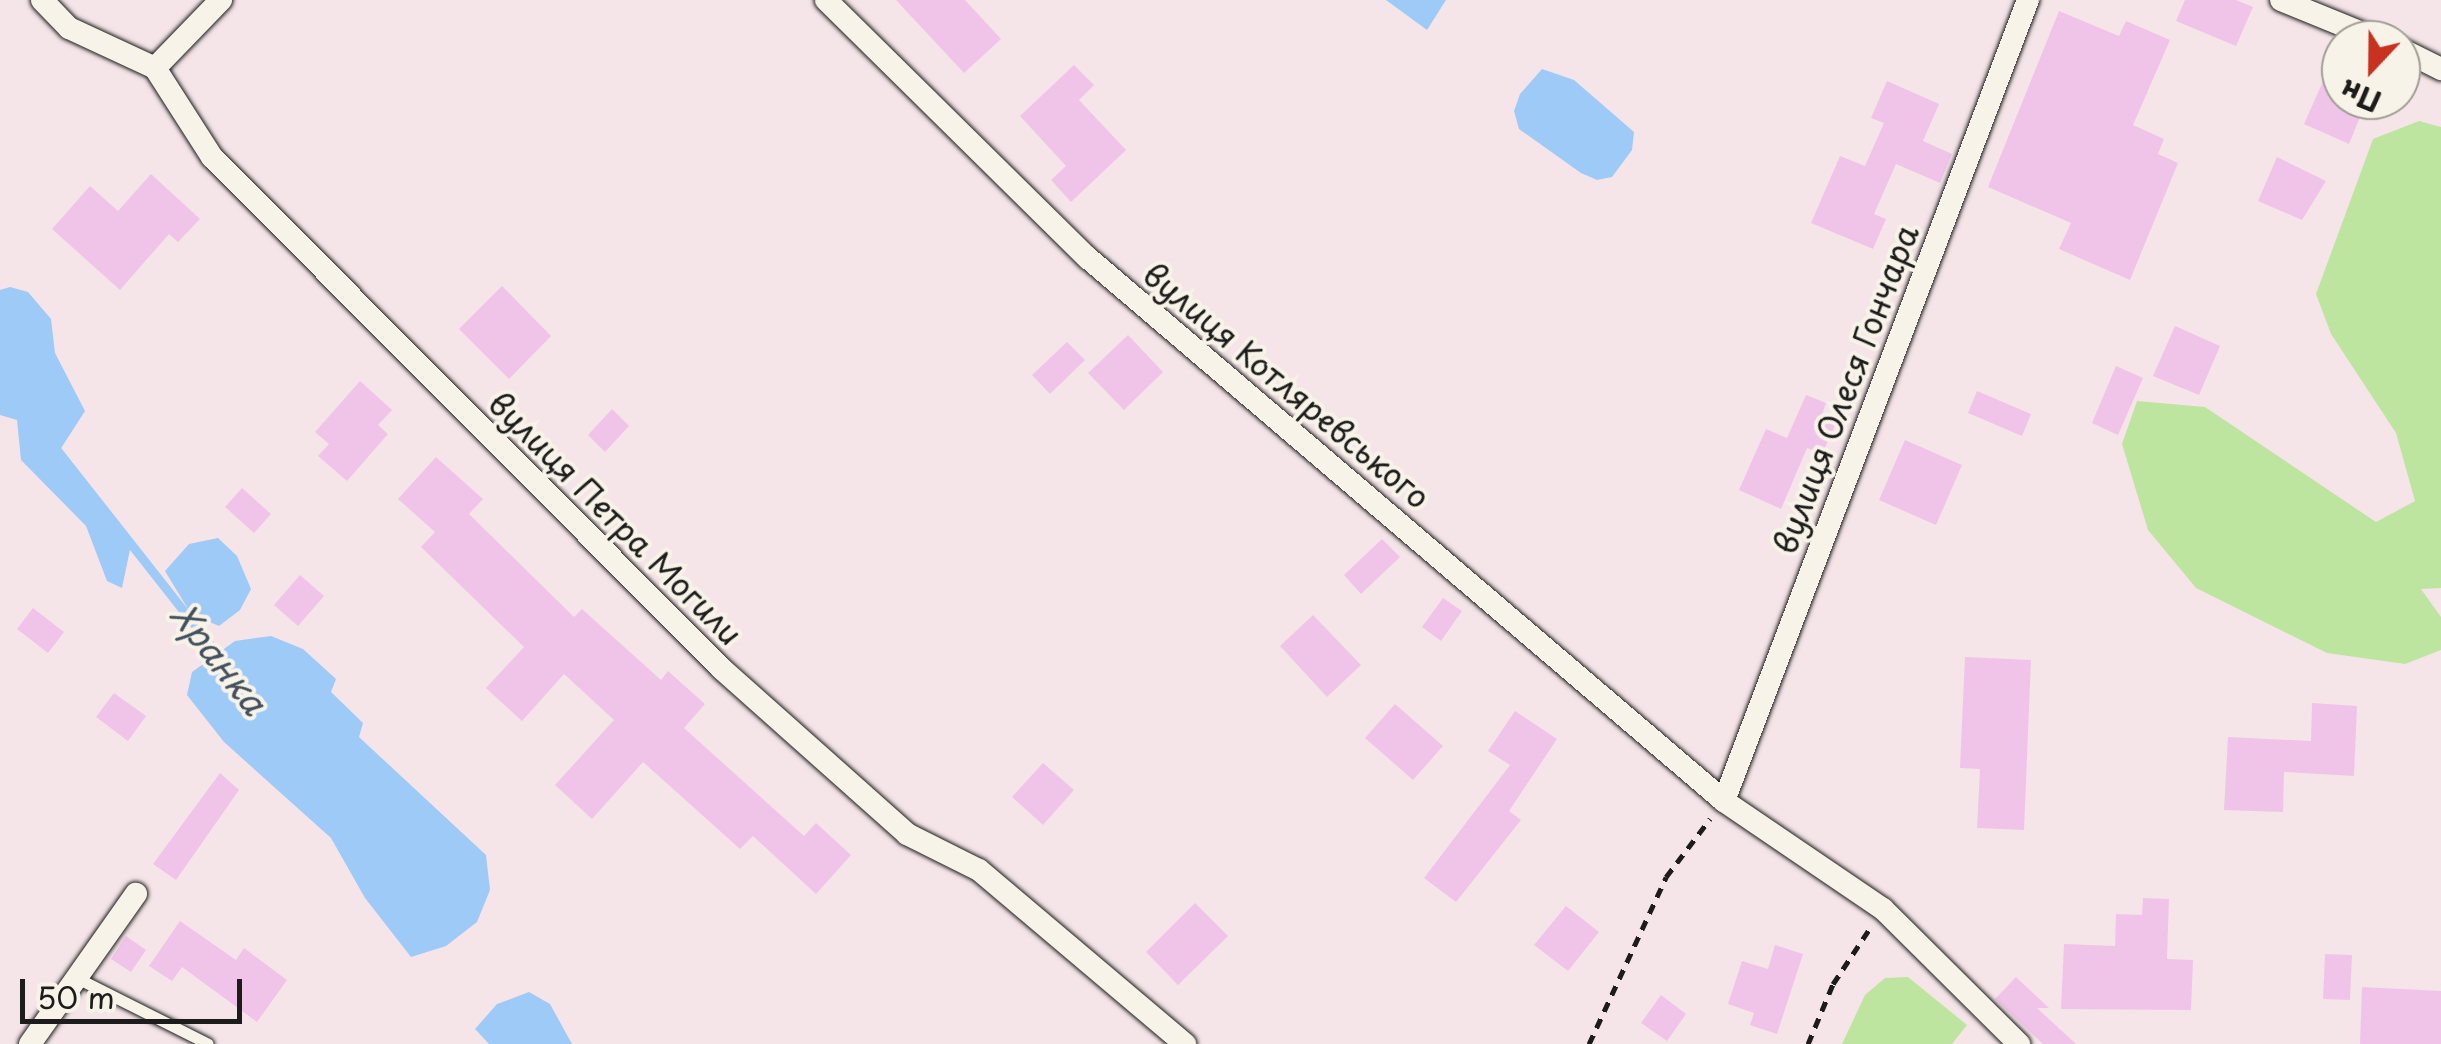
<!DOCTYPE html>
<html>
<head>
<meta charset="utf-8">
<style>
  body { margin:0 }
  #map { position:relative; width:2441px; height:1044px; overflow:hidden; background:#f5e5e8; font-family:"Playpen Sans",sans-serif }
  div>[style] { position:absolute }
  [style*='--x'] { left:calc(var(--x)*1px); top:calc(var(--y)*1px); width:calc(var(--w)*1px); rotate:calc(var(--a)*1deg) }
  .green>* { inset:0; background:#bee5a0 }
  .water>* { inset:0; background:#9ecaf8 }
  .stream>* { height:9px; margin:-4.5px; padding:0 4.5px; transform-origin:4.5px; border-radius:4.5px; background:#9ecaf8 }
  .building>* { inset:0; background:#f0c4e9 }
  .path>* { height:5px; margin-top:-2.5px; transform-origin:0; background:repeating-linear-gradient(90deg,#1c1c1c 0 10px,transparent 0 18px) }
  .roads { filter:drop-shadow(0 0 2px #1c1c1c) drop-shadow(0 0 2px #1c1c1c) }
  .service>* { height:11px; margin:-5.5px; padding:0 5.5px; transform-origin:5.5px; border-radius:5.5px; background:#f7f3e8 }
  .minor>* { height:22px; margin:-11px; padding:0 11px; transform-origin:11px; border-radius:11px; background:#f7f3e8 }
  span { translate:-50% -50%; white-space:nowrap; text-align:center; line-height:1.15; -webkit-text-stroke:8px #f7f3e8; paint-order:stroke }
  .street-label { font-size:32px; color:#1c1c1c }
  .water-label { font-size:35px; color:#43505e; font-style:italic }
  .north { position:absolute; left:2321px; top:20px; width:100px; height:100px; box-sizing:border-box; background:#f7f3e8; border:2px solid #9f9d96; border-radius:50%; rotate:202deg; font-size:28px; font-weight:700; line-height:40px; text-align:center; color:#1c1c1c }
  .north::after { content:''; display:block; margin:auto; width:35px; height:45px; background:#c8321e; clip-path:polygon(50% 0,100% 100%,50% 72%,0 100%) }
  .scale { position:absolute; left:20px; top:979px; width:222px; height:45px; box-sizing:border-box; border:5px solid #1c1c1c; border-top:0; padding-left:12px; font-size:30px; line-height:35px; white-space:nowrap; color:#1c1c1c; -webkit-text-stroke:8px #f7f3e8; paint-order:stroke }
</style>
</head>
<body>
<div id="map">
  <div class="green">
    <div style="clip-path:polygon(2419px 121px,2441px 127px,2441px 588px,2421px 589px,2441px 617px,2441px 650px,2405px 664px,2327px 653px,2196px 588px,2148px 530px,2122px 444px,2137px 401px,2205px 407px,2376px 522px,2415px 501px,2396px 433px,2331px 334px,2316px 294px,2373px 139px)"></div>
    <div style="clip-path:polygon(1908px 977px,1967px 1025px,1952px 1044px,1842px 1044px,1865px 995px,1885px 978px)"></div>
  </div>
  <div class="water">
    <div style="clip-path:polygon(1386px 0,1446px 0,1427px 30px)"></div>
    <div style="clip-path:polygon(1542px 69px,1574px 80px,1634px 132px,1632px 150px,1612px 177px,1597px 180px,1581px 173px,1519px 129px,1514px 111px,1520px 94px)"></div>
    <div style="clip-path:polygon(10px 287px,28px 292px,51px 319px,55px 353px,85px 411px,58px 453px,60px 461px,132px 540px,122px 588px,107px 581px,86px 526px,21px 460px,17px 420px,0 415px,0 290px)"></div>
    <div style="clip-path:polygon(218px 538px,237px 556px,251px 589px,240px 610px,219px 626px,191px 614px,165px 571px,189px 544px)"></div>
    <div style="clip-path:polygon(271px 636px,303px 649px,336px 679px,331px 692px,363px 723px,359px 737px,486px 855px,490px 890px,477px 922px,446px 946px,411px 957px,365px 898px,331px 838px,224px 742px,187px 695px,192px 672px,235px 641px)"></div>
    <div style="clip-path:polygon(529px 992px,550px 1004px,572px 1044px,489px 1044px,475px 1029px,497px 1004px)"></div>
  </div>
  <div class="stream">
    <div style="--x:53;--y:445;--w:273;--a:51.8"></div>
  </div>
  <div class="building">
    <div style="clip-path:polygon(896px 0,965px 0,1001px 39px,964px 73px)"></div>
    <div style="clip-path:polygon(2185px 0,2236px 0,2253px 7px,2236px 46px,2176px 21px)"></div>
    <div style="clip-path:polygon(2059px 11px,2119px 36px,2126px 21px,2170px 40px,2133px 125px,2164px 139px,2158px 154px,2178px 163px,2130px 280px,2059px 249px,2071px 223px,1988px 187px)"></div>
    <div style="clip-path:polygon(2341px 41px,2341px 100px,2367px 100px,2349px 144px,2304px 124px)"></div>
    <div style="clip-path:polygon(1074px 65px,1094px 85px,1079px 100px,1126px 150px,1071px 202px,1051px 180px,1066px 166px,1020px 116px)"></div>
    <div style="clip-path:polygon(1887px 81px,1939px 104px,1923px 141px,1952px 154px,1940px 183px,1896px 164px,1874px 214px,1886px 219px,1873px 249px,1811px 223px,1840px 156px,1865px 166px,1884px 123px,1871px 118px)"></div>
    <div style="clip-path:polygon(2277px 157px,2326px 181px,2302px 220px,2258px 201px)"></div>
    <div style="clip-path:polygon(151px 174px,200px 219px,178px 242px,169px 234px,120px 290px,52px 229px,90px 186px,118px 211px)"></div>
    <div style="clip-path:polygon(502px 286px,551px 336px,509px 379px,459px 329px)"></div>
    <div style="clip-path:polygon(2175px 326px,2220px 346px,2199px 395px,2153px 376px)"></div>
    <div style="clip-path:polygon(1128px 335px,1163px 372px,1124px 410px,1088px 373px)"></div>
    <div style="clip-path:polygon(1067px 342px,1085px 360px,1050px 394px,1032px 375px)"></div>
    <div style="clip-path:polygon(2116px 366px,2143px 378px,2118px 435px,2092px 423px)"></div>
    <div style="clip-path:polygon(360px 381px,392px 410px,378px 425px,388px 434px,347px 481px,318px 456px,329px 444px,315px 432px)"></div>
    <div style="clip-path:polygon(1977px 391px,2031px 414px,2022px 436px,1968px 413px)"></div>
    <div style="clip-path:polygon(1806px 395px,1826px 403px,1821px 417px,1836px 423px,1822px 454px,1807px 448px,1781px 509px,1739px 490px,1766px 429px,1787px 438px)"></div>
    <div style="clip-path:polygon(612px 409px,629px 426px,605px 452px,588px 435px)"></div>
    <div style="clip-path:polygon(1905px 440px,1962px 465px,1936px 525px,1879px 500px)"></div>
    <div style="clip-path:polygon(436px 457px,483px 499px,469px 514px,574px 617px,582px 609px,661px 680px,668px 671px,705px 704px,684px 728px,804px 836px,816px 823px,851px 855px,816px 894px,753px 836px,740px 849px,643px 762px,592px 819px,555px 785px,614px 720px,564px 674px,522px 721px,486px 688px,524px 647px,421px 547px,435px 532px,398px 499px)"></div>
    <div style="clip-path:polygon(242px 488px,271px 514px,254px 533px,225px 507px)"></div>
    <div style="clip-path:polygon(1382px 539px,1400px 557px,1361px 594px,1344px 575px)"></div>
    <div style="clip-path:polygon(300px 575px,324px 596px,298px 626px,274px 605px)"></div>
    <div style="clip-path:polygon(1443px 598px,1462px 611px,1441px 641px,1422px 627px)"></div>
    <div style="clip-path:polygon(33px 608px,64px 632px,48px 653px,17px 629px)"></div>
    <div style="clip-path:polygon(1313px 615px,1361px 665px,1327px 697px,1280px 646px)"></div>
    <div style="clip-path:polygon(1965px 657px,2031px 660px,2024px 830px,1977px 828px,1980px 769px,1960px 768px)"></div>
    <div style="clip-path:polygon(114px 693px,146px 716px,128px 741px,96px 717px)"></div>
    <div style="clip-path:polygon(2312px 703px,2357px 706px,2354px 776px,2284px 772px,2283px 812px,2224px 810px,2228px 737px,2311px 741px)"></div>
    <div style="clip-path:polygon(1395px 704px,1443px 746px,1413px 780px,1365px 738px)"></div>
    <div style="clip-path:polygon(1515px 711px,1557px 739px,1509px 811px,1521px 820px,1456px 902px,1424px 878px,1510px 765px,1488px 751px)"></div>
    <div style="clip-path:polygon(1043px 763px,1074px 790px,1043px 825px,1012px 797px)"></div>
    <div style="clip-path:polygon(220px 773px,239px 790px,176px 880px,153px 864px)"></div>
    <div style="clip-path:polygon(2143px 898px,2169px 899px,2167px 959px,2193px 960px,2191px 1010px,2061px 1009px,2064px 944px,2115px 946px,2116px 914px,2142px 915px)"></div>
    <div style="clip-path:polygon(1195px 903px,1228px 936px,1178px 985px,1146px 952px)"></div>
    <div style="clip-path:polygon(1566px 906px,1599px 932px,1568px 971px,1534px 945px)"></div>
    <div style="clip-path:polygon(180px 921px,236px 960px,244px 948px,287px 980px,257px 1022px,182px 967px,172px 981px,149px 966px)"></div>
    <div style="clip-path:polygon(126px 936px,146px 950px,131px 972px,111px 959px)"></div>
    <div style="clip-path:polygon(1775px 945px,1803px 954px,1777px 1034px,1750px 1025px,1754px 1013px,1728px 1004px,1742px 961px,1768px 969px)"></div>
    <div style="clip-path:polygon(2325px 954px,2352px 955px,2350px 1000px,2323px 999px)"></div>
    <div style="clip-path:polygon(2016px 977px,2049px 1008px,2037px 1008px,2076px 1044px,2043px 1044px,1995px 999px)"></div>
    <div style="clip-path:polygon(2362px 987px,2441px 991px,2441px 1044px,2360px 1044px)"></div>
    <div style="clip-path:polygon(1661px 995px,1686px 1014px,1667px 1041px,1641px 1023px)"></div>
  </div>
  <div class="path">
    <div style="--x:1589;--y:1044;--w:184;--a:-65.2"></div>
    <div style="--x:1666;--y:877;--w:73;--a:-52.8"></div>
    <div style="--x:1808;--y:1044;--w:65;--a:-67.4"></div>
    <div style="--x:1833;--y:984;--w:67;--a:-56.5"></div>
  </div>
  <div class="roads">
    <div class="service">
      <div style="--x:79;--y:979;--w:144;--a:26.7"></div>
    </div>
    <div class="minor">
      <div style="--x:42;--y:0;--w:39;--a:46"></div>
      <div style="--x:69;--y:28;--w:95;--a:24.9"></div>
      <div style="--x:155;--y:68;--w:106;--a:57.4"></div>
      <div style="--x:212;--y:157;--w:723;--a:45.11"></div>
      <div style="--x:722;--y:669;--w:248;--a:41.7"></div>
      <div style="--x:907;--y:834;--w:80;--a:26.6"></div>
      <div style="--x:979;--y:870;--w:270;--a:40.2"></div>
      <div style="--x:826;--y:0;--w:368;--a:44.6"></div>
      <div style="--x:1088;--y:258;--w:836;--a:40.49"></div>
      <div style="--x:1724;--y:801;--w:192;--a:34.2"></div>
      <div style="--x:1883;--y:909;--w:192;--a:44.8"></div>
      <div style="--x:2281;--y:0;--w:106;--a:22.2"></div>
      <div style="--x:2401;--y:49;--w:45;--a:26.6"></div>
      <div style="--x:155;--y:68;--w:95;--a:-45.9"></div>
      <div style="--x:1724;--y:801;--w:857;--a:-69.22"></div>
      <div style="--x:30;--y:1044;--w:184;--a:-54.8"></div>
    </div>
  </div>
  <div class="street-label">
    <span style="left:1287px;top:385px;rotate:40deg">вулиця Котляревського</span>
    <span style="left:1845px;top:389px;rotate:-69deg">вулиця Олеся Гончара</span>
    <span style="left:616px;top:518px;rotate:45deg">вулиця Петра Могили</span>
  </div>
  <div class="water-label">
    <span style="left:220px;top:658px;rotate:52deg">Хранка</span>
  </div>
  <div class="north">Пн</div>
  <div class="scale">50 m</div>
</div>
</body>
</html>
